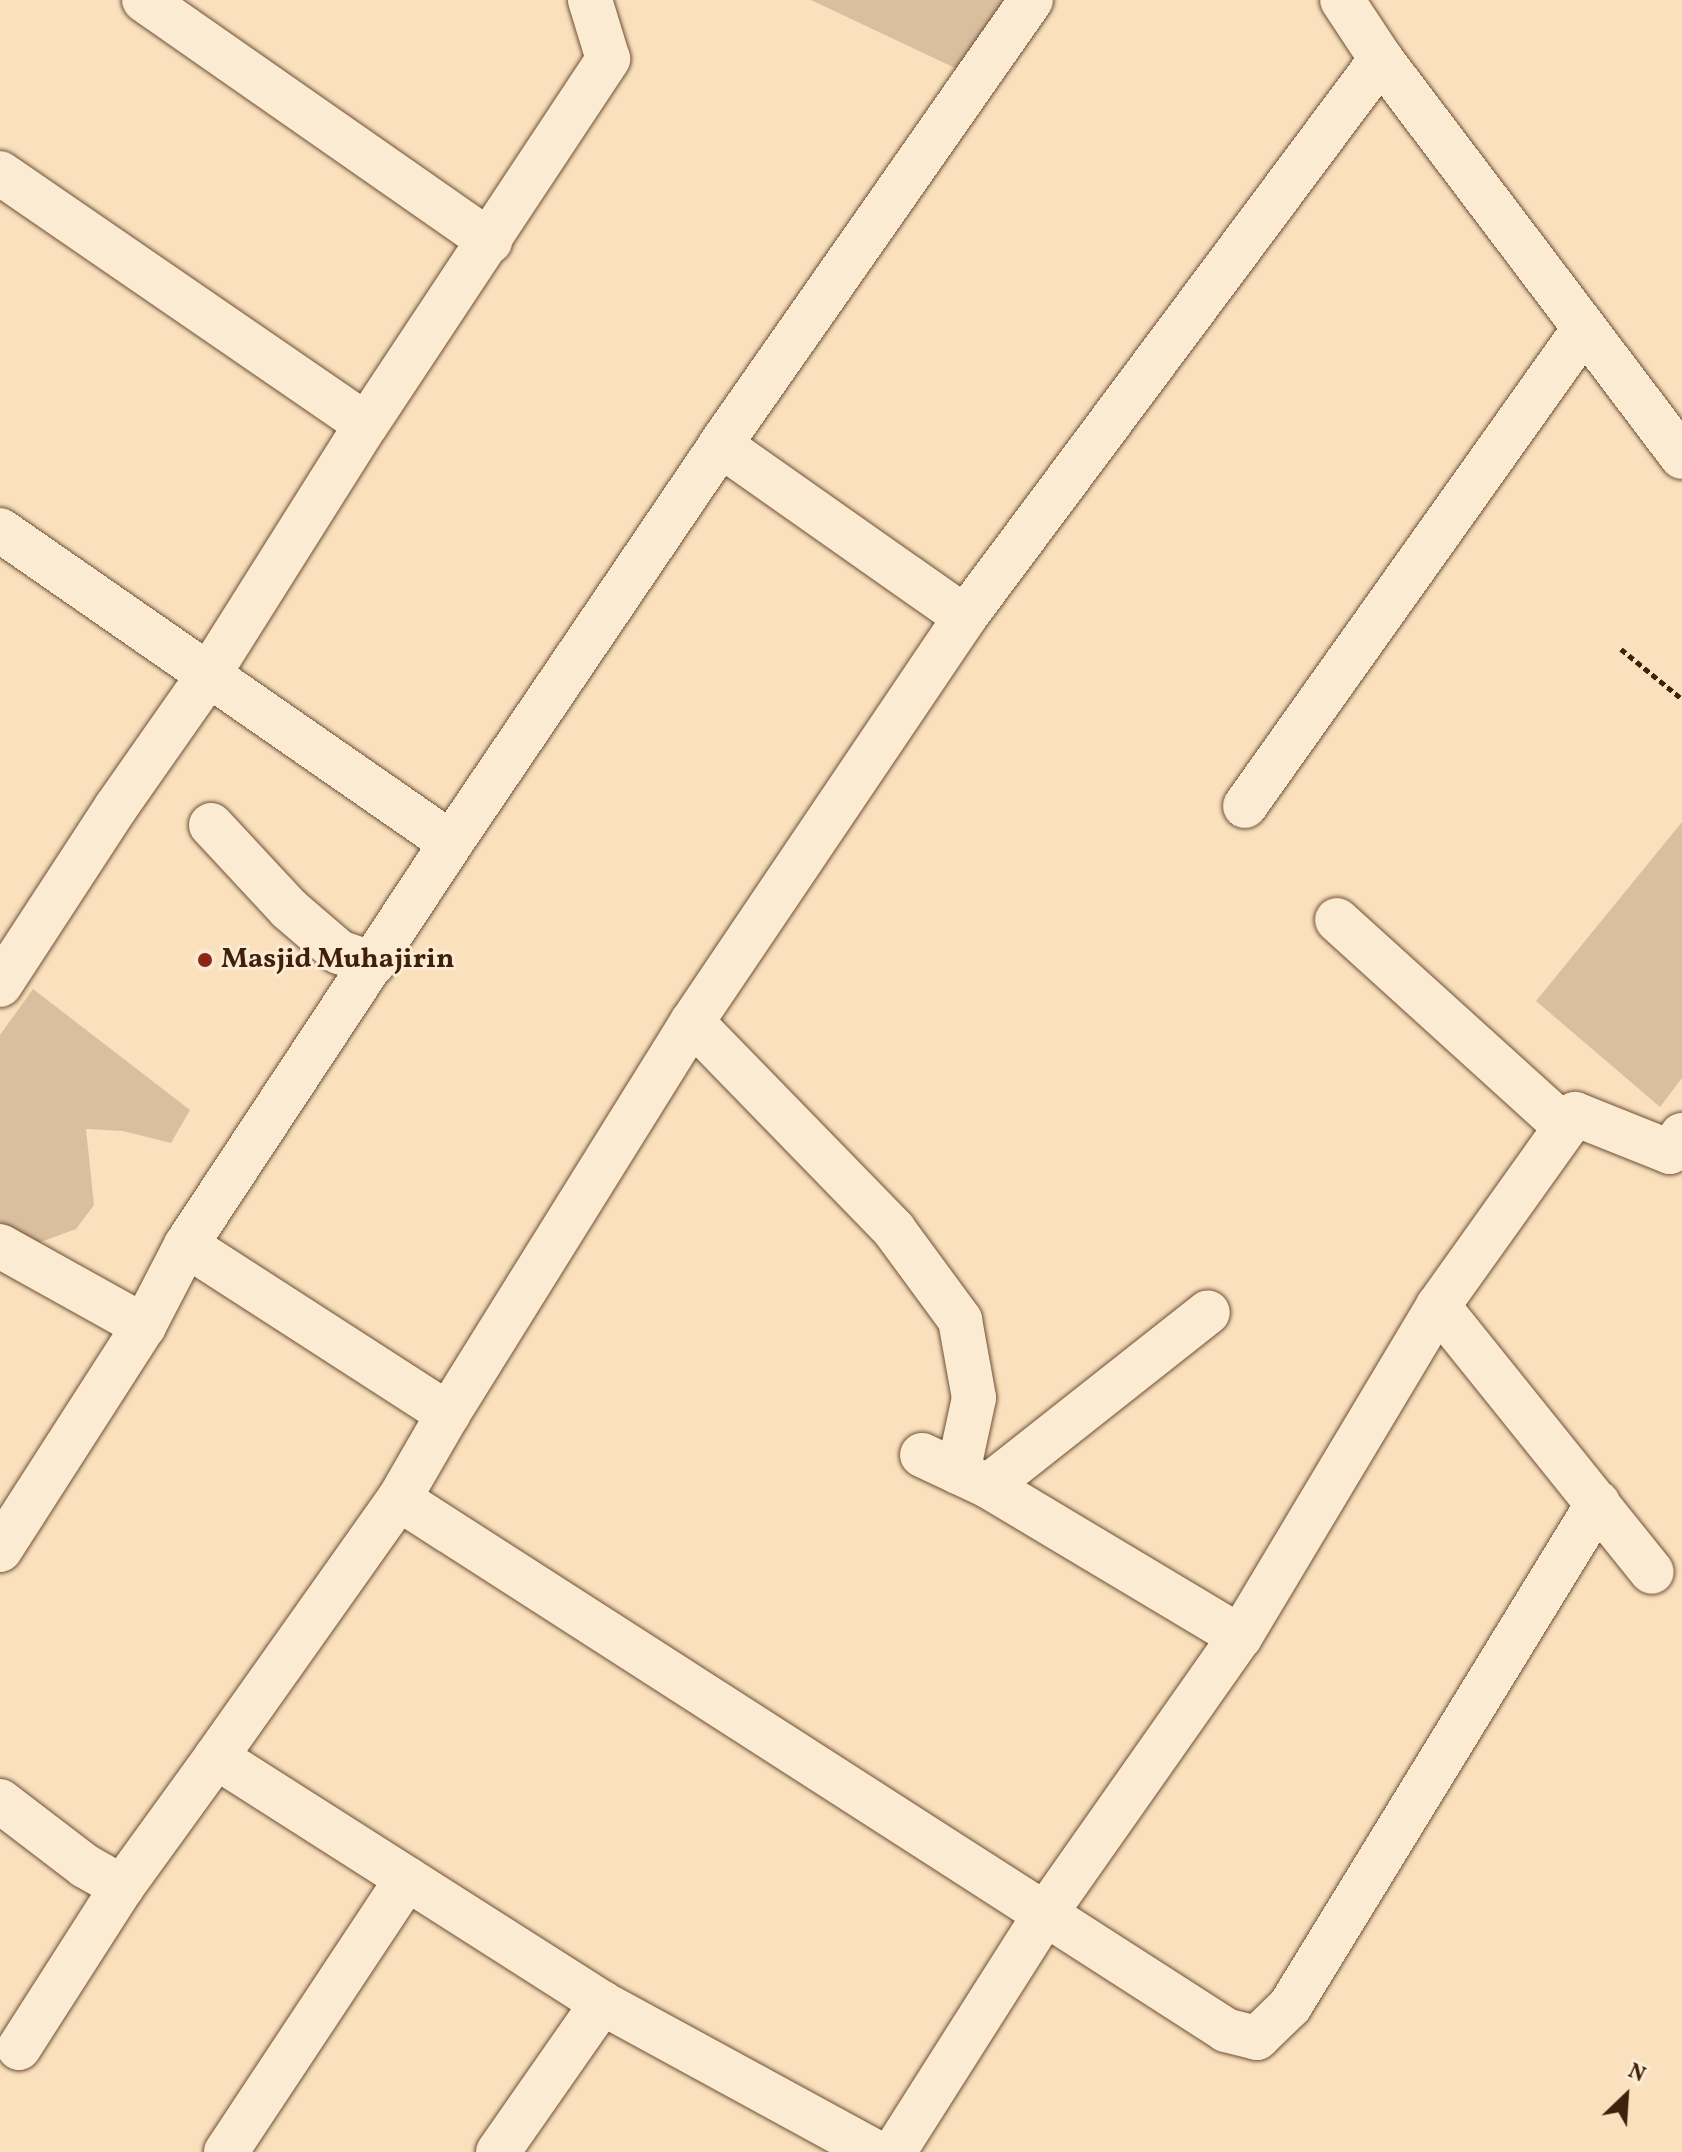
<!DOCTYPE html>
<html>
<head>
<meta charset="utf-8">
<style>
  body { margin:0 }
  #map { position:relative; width:1682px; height:2152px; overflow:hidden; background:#fae0bc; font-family:Vollkorn,serif }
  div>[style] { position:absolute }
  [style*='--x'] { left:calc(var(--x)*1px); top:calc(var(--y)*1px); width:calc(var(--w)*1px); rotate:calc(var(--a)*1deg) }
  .green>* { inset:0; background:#dabf9e }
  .path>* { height:5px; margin-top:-2.5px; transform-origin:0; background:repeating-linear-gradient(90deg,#3f200b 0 6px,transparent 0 10px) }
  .roads { filter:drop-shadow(0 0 2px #6e5037) drop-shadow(0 0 2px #6e5037) }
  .minor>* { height:44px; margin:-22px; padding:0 22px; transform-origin:22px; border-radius:22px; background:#fcebd3 }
  .dots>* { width:22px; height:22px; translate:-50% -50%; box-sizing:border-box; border:4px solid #fcebd3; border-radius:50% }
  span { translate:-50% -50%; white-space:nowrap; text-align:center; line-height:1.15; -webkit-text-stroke:6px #fcebd3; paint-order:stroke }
  .poi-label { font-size:28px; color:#3f200b; font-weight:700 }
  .left { translate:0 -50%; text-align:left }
  .north { position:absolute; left:1586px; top:2056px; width:80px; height:80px; -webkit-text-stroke:6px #fcebd3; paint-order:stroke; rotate:25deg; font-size:22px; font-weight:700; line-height:32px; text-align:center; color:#3f200b }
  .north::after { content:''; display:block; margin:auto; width:28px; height:36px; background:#3f200b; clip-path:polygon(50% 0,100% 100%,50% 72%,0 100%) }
</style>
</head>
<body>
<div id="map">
  <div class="green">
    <div style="clip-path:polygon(811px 0,1048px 0,989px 84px)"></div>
    <div style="clip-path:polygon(1682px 822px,1682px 1078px,1660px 1107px,1536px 1001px)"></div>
    <div style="clip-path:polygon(33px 989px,190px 1110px,171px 1143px,123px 1131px,86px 1129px,94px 1205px,76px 1229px,38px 1243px,0 1222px,0 1035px)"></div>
  </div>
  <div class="path">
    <div style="--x:1621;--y:649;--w:79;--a:39.3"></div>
  </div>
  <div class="roads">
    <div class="minor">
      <div style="--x:144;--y:0;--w:422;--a:34.9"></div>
      <div style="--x:1342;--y:0;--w:71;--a:56.5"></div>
      <div style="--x:1381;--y:59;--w:499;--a:52.9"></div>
      <div style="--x:0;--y:173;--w:444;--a:34.5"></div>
      <div style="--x:0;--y:530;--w:549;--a:34.76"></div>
      <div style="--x:965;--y:617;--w:696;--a:-53.29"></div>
      <div style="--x:1245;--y:806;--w:585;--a:-54.6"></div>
      <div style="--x:211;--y:825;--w:115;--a:47.1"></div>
      <div style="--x:289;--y:909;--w:66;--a:40.7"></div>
      <div style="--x:339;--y:952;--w:36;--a:19"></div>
      <div style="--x:1337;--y:920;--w:308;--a:42.2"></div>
      <div style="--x:0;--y:985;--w:212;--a:-56.9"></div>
      <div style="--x:116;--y:807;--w:162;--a:-55"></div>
      <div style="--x:209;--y:674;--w:294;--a:-57.8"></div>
      <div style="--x:366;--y:425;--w:439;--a:-56.5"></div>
      <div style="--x:608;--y:59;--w:62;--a:-107"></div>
      <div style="--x:692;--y:1022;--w:290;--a:45.8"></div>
      <div style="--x:894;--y:1230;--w:112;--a:53.7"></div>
      <div style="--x:960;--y:1320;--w:79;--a:79.8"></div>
      <div style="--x:974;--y:1398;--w:76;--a:102.2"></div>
      <div style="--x:186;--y:1245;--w:312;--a:32.8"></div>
      <div style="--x:448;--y:1414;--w:98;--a:120"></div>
      <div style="--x:0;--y:1246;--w:165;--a:29.1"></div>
      <div style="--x:1438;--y:1306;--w:341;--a:51.2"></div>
      <div style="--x:448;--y:1414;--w:462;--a:-58.1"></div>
      <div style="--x:692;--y:1022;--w:488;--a:-56"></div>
      <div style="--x:965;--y:617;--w:299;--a:-144.9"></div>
      <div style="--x:922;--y:1455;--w:73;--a:25.2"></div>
      <div style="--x:988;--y:1486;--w:294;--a:30.9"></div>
      <div style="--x:988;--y:1486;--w:280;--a:-38.3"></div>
      <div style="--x:1598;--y:1503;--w:590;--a:121.48"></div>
      <div style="--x:1290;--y:2006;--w:46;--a:135.9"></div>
      <div style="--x:1257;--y:2038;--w:32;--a:-166"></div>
      <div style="--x:1226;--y:2030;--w:215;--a:-147.3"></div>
      <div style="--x:1045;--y:1914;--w:339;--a:-54.9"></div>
      <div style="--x:1240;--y:1637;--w:386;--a:-59.1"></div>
      <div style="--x:1438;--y:1306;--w:236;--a:-54.5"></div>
      <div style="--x:1575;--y:1114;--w:102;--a:21.8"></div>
      <div style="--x:1670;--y:1152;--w:21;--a:-55"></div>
      <div style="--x:0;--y:1550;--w:266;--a:-57.3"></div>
      <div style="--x:144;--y:1326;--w:91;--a:-62.6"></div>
      <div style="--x:186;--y:1245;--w:481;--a:-56.6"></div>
      <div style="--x:451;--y:843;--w:480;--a:-55.9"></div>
      <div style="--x:720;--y:445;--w:543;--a:-55.05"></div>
      <div style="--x:216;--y:1757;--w:316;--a:-54.7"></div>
      <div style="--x:399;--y:1499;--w:768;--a:32.72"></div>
      <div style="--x:1045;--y:1914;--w:282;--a:122.4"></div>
      <div style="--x:0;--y:1801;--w:107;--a:37.4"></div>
      <div style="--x:85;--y:1866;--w:43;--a:29.6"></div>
      <div style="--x:122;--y:1887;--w:160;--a:-54.1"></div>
      <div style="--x:216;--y:1757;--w:458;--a:32.5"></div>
      <div style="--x:602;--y:2003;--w:311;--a:28.6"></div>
      <div style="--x:19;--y:2048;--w:191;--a:-57.4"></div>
      <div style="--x:226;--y:2152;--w:328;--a:-56.5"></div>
      <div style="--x:498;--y:2152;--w:182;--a:-55.1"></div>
    </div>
  </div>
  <div class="dots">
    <div style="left:205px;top:960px;background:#8f2418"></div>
  </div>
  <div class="poi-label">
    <span class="left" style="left:221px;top:960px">Masjid Muhajirin</span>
  </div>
  <div class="north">N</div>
</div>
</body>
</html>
